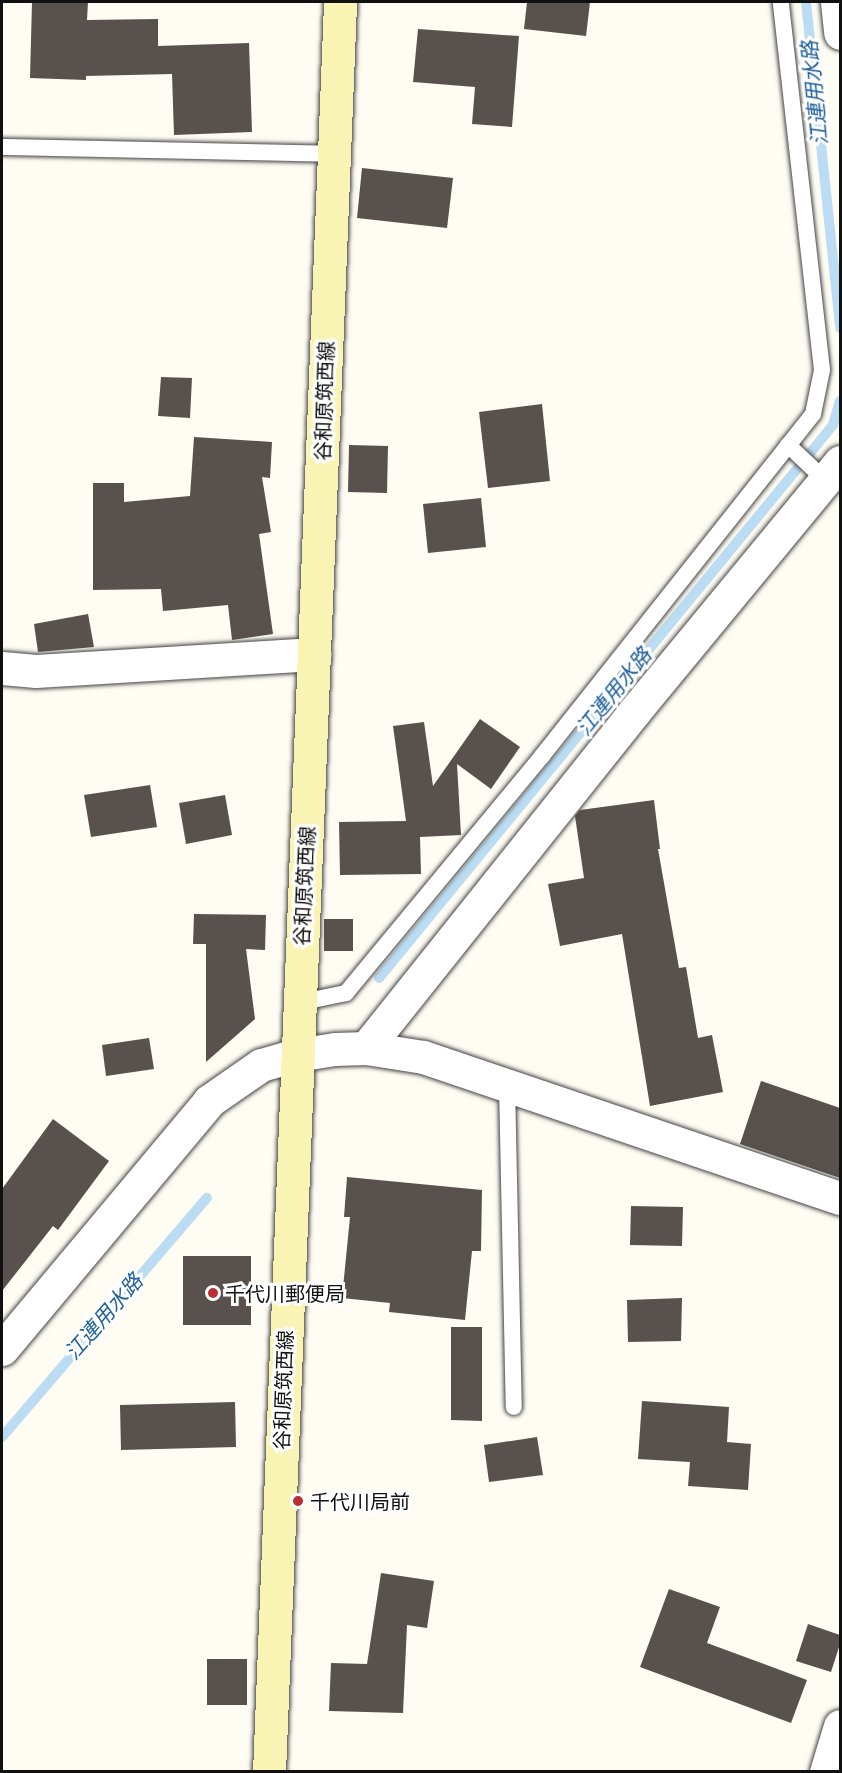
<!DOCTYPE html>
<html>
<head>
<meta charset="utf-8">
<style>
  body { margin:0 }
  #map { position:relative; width:842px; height:1773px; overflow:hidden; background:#fefcf3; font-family:Lora,"Noto Sans JP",serif }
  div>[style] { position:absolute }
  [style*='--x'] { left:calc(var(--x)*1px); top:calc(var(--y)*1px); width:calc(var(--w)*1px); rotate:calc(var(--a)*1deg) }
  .stream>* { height:10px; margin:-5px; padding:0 5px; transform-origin:5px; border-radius:5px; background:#bbdcf2 }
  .building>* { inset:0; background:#58514d }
  .roads { filter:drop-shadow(0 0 2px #434343) drop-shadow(0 0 2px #434343) }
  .service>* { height:16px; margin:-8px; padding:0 8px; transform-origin:8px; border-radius:8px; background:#fff }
  .minor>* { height:33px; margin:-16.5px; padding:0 16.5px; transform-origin:16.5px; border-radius:16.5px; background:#fff }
  .tertiary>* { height:33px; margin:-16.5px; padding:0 16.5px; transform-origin:16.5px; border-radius:16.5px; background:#fff }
  .secondary>* { height:33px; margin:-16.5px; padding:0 16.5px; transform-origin:16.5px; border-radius:16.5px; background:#f9f4b3 }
  .dots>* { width:16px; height:16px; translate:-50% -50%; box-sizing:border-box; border:3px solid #fff; border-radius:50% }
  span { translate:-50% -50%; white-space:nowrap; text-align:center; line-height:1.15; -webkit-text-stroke:6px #fff; paint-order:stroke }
  .street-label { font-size:20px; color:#101010 }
  .poi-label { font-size:20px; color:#101010 }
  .left { translate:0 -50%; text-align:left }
  .water-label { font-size:21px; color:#21619a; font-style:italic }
  .frame { position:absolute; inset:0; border:3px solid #101010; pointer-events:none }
</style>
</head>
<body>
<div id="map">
  <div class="stream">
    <div style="--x:806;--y:2;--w:328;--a:84"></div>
    <div style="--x:379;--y:978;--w:715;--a:-50.61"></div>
    <div style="--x:833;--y:425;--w:25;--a:-74"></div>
    <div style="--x:2;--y:1437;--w:315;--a:-49.4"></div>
  </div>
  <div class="building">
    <div style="clip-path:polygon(32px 2px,88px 2px,87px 20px,158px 19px,158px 46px,249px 43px,252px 132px,174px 135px,172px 74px,86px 76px,86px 80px,30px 78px)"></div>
    <div style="clip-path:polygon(527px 2px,590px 2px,586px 36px,524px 29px)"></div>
    <div style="clip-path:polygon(418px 29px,519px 36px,512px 127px,472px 124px,475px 87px,413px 82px)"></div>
    <div style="clip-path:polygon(362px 168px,453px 178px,447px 228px,357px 218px)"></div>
    <div style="clip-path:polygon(161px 377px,192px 378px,190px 418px,158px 416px)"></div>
    <div style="clip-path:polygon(542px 404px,550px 481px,488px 488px,479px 412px)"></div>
    <div style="clip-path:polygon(194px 437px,272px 442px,270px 478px,262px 477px,271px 532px,259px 534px,273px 634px,232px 640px,228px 605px,163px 611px,161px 589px,93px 590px,93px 483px,124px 483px,124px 502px,190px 496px)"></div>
    <div style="clip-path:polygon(349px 445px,388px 446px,387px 493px,348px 492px)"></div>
    <div style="clip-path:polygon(481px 498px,486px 547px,428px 553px,423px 504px)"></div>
    <div style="clip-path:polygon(88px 614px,94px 647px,38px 652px,34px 624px)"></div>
    <div style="clip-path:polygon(480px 719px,520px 747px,491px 789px,457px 764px,461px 835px,420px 837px,421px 874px,340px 875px,339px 822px,406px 821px,393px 726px,424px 722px,433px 786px)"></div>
    <div style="clip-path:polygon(150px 785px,157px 827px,91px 837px,84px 795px)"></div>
    <div style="clip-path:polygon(225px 795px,232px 835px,186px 844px,179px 803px)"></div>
    <div style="clip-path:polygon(654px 800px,660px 849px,658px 849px,679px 968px,686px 967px,698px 1038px,712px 1035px,723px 1092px,650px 1106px,622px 934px,560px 946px,548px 884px,584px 878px,575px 816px,580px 810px)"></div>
    <div style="clip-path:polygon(194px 914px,266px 915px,265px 950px,246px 949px,255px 1019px,206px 1062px,206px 944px,193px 944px)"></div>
    <div style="clip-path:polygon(324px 919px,353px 919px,353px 951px,324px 951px)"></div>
    <div style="clip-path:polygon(149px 1038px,154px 1069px,106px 1076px,102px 1045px)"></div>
    <div style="clip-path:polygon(761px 1081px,840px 1108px,840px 1178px,740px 1144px)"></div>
    <div style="clip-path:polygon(53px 1119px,109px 1161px,58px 1230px,53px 1226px,2px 1291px,2px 1189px)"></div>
    <div style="clip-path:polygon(347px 1177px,482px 1190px,481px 1251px,472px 1251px,465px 1320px,389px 1312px,390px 1303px,342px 1298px,350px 1217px,344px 1217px)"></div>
    <div style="clip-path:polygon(631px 1206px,683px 1207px,682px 1246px,630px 1245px)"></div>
    <div style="clip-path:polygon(183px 1256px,251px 1256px,251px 1325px,183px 1325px)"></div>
    <div style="clip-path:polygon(682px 1298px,681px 1341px,628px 1342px,627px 1300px)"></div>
    <div style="clip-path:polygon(451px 1327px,482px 1327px,482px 1421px,451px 1420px)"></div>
    <div style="clip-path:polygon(642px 1401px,729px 1407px,727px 1442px,751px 1444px,748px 1490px,688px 1486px,690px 1462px,638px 1459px)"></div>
    <div style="clip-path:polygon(235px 1402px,236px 1447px,121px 1450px,120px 1405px)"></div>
    <div style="clip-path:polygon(537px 1437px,543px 1475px,489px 1482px,484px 1445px)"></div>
    <div style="clip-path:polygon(381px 1573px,434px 1581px,427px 1628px,407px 1625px,403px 1713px,329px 1711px,331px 1663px,367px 1664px)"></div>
    <div style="clip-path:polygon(669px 1589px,720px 1607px,707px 1643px,807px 1680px,791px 1723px,640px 1667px)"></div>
    <div style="clip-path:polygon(808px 1624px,840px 1635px,840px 1644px,831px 1672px,796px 1661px)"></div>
    <div style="clip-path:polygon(207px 1659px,247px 1659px,247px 1705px,207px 1705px)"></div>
  </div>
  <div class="roads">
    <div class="service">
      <div style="--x:2;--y:147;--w:332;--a:1.2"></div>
      <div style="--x:788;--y:445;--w:51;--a:43.4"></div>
      <div style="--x:298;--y:1003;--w:49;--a:-11.8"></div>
      <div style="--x:346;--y:993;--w:308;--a:-50.4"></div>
      <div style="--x:542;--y:756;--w:436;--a:-51.6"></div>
      <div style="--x:813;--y:414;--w:45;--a:-78.4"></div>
      <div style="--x:822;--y:370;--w:370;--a:-96.4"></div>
      <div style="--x:507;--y:1084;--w:323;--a:88.8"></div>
    </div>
    <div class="minor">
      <div style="--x:837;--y:2;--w:31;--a:84"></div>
      <div style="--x:2;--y:668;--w:34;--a:5"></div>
      <div style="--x:36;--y:671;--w:279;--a:-3.5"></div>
      <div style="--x:366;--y:1048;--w:430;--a:-51.4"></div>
      <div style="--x:634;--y:712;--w:324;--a:-50.5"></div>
      <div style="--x:826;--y:1772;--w:48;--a:-73.1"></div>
    </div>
    <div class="tertiary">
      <div style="--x:2;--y:1349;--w:323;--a:-50.1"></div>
      <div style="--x:209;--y:1101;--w:63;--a:-34.7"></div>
      <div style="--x:261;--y:1065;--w:37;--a:-16"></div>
      <div style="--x:297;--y:1055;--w:38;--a:-9"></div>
      <div style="--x:335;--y:1049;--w:31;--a:-2"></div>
      <div style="--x:366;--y:1048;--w:58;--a:9"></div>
      <div style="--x:423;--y:1057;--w:440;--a:18.7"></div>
    </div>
    <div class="secondary">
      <div style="--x:269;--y:1772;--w:1771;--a:-87.7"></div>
    </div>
  </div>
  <div class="dots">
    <div style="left:213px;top:1293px;background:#b73133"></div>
    <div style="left:298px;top:1501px;background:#b73133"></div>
  </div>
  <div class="street-label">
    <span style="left:324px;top:401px;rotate:-88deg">谷和原筑西線</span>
    <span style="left:304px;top:886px;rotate:-87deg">谷和原筑西線</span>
    <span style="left:283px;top:1390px;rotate:-88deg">谷和原筑西線</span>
  </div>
  <div class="poi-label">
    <span class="left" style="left:225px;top:1293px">千代川郵便局</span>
    <span class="left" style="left:310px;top:1501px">千代川局前</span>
  </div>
  <div class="water-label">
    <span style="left:815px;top:93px;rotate:-96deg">江連用水路</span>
    <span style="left:614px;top:692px;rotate:-51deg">江連用水路</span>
    <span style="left:104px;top:1317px;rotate:-49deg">江連用水路</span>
  </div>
  <div class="frame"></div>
</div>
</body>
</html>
